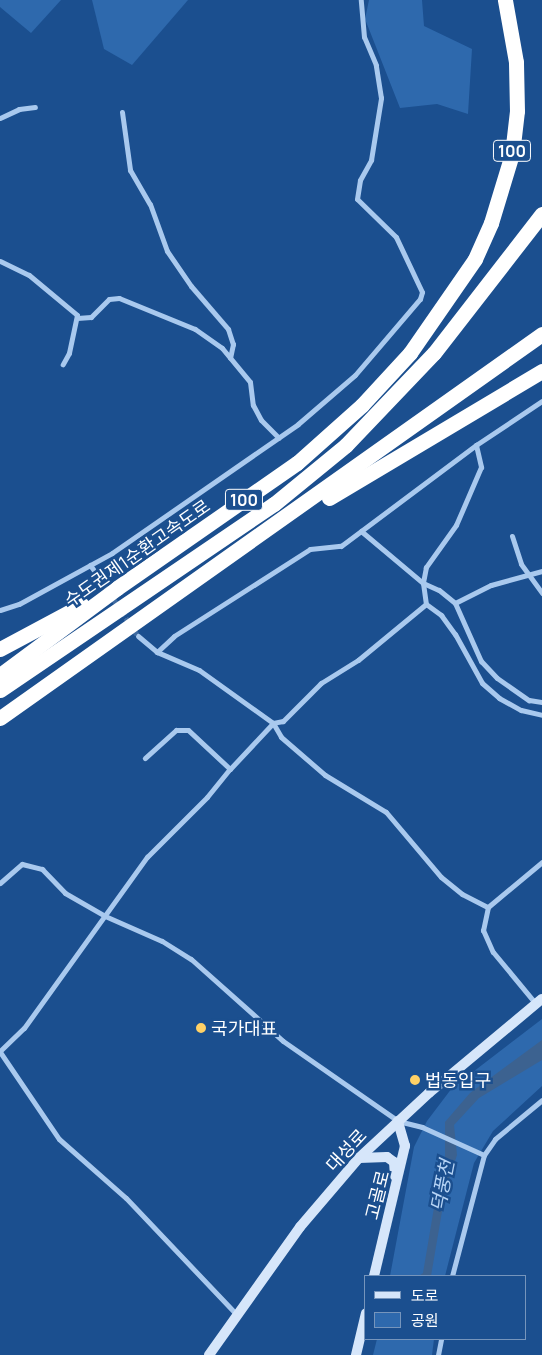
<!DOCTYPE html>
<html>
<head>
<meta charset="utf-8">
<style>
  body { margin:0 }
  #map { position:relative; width:542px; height:1355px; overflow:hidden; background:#1b4f8f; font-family:Manrope,"Noto Sans KR",sans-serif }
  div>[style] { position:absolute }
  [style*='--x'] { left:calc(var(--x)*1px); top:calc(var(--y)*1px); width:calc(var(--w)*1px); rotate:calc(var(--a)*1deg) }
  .green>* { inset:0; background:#2e69ad }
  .water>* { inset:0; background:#3c6290 }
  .street-tunnel>* { height:5px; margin-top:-2.5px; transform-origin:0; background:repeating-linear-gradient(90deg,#3d69a0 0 5px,transparent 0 7.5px) }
  .street>* { height:5px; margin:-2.5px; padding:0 2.5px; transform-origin:2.5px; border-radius:2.5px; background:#a9c9ee }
  .secondary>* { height:10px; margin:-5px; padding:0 5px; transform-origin:5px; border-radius:5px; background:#d6e6fa }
  .highway>* { height:15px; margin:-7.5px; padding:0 7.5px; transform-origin:7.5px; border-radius:7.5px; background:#fff }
  .dots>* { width:14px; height:14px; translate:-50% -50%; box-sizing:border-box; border:2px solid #1b4f8f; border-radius:50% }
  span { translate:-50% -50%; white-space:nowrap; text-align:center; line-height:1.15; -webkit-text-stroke:5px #1b4f8f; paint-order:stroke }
  .shield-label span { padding:1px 4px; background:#1b4f8f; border:1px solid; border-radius:4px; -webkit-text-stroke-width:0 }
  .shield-label { font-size:16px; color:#fff; font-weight:700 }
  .street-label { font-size:18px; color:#fff }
  .poi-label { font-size:18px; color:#fff }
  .left { translate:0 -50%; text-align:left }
  .water-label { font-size:19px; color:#b5d3f5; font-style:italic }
  .legend { position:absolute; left:364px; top:1275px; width:162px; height:65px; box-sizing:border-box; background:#1b4f8f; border:1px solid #7695bc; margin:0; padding:6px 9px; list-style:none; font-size:15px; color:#fff }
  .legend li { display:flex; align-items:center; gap:10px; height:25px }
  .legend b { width:25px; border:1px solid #7695bc }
</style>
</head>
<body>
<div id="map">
  <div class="green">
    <div style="clip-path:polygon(0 0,61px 0,31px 33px,0 7px)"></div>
    <div style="clip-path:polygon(92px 0,188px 0,132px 65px,104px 49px)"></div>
    <div style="clip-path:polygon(369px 0,422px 0,424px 26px,472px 49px,468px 114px,437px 104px,400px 108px,365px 19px)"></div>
    <div style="clip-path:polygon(542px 1019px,542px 1086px,493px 1131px,474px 1163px,445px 1276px,390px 1276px,414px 1147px,427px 1121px,452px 1088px)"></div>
    <div style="clip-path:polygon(377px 1339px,434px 1339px,432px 1355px,373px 1355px)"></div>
  </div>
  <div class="water">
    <div style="clip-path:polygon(542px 1040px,542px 1060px,479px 1098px,454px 1125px,457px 1155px,446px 1188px,431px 1276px,419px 1276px,423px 1273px,438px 1184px,445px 1166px,445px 1122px,470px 1093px)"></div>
  </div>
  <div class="street-tunnel">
    <div style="--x:101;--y:580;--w:67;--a:56.5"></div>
  </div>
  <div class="street">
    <div style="--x:122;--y:112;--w:59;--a:82.1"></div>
    <div style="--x:130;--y:170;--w:39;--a:60"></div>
    <div style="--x:150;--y:204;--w:50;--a:70.1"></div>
    <div style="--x:167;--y:251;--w:42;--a:55.6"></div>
    <div style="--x:191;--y:286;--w:57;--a:49.3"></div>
    <div style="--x:228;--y:329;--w:16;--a:72"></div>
    <div style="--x:233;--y:344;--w:14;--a:102"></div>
    <div style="--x:0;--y:118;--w:21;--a:-25"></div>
    <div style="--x:19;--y:109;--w:16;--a:-7"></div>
    <div style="--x:0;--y:261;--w:32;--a:26"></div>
    <div style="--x:29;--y:275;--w:62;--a:39.8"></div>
    <div style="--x:77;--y:315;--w:39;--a:102"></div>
    <div style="--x:69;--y:353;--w:13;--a:119"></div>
    <div style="--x:77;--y:318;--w:14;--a:-4"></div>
    <div style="--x:91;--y:317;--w:25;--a:-45"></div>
    <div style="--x:109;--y:299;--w:10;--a:-6"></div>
    <div style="--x:119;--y:298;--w:82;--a:22.2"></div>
    <div style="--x:195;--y:329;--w:33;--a:35"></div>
    <div style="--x:222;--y:348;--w:44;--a:50.5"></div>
    <div style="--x:250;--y:382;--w:23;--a:83"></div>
    <div style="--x:253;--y:405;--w:17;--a:62"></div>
    <div style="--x:261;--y:420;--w:25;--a:45"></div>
    <div style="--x:476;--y:445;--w:23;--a:77"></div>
    <div style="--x:481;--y:467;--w:63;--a:113.3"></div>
    <div style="--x:456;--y:525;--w:52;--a:125.5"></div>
    <div style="--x:426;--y:567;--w:16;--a:101"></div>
    <div style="--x:423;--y:583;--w:21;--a:82"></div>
    <div style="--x:426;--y:604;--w:88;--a:140.5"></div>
    <div style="--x:358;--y:660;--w:44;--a:148.1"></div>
    <div style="--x:321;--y:683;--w:54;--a:135"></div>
    <div style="--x:283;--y:721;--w:10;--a:169"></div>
    <div style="--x:273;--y:723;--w:91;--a:-144.4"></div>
    <div style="--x:199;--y:670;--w:46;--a:-156.8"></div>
    <div style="--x:157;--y:652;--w:23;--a:-43"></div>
    <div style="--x:174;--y:636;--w:161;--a:-32.6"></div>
    <div style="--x:310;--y:549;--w:31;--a:-6"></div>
    <div style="--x:341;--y:546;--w:169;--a:-36.8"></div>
    <div style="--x:476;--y:445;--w:79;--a:-33.7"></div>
    <div style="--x:361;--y:531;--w:81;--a:40"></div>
    <div style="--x:423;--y:583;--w:17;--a:24"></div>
    <div style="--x:439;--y:590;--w:21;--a:39"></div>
    <div style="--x:455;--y:603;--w:64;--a:65.9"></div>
    <div style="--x:481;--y:661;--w:23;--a:47"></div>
    <div style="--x:497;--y:678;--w:39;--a:35"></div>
    <div style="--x:529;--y:700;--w:13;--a:9"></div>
    <div style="--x:512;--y:536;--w:29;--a:72"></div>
    <div style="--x:521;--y:564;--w:36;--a:54"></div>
    <div style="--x:90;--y:565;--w:19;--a:54"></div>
    <div style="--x:455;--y:603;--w:40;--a:-26.6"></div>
    <div style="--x:491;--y:585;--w:53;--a:-15.4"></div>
    <div style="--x:426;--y:604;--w:19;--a:36"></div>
    <div style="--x:441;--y:615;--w:24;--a:54"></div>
    <div style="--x:455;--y:634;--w:56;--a:61.1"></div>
    <div style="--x:482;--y:683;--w:23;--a:41"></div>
    <div style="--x:499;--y:698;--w:25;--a:29"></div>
    <div style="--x:521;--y:710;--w:22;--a:13"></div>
    <div style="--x:0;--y:610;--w:20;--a:-18"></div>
    <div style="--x:19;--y:604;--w:106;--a:-28.7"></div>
    <div style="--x:112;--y:553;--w:226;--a:-34.7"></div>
    <div style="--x:298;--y:424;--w:75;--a:-40.7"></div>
    <div style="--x:355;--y:375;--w:100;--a:-49.5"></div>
    <div style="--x:420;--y:299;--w:7;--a:-74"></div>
    <div style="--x:422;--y:292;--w:61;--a:-115.3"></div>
    <div style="--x:396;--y:237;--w:54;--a:-135.7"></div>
    <div style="--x:357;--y:199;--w:19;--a:-81"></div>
    <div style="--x:360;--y:180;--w:23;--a:-61"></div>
    <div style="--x:371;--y:160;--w:63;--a:-80.8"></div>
    <div style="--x:381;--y:98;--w:33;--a:-99"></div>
    <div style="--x:376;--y:65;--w:30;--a:-113"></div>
    <div style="--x:364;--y:37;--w:37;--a:-95"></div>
    <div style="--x:138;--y:636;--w:25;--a:40"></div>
    <div style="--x:230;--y:769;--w:63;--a:-46.9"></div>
    <div style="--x:273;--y:723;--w:16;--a:60"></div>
    <div style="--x:281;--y:737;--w:58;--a:40.8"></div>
    <div style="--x:325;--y:775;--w:71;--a:31.2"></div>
    <div style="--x:386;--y:812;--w:85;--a:49.8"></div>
    <div style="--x:441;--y:877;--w:27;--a:39"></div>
    <div style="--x:462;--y:894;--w:29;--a:27"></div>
    <div style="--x:488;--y:907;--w:24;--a:102"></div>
    <div style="--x:483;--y:930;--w:24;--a:66"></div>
    <div style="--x:493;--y:952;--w:67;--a:50.4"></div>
    <div style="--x:0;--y:883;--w:29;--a:-41"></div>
    <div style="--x:22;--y:864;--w:21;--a:14"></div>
    <div style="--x:42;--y:869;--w:33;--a:46"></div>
    <div style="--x:65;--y:893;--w:46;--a:29.9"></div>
    <div style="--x:105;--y:916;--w:62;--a:23.7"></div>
    <div style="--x:162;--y:941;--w:34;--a:32"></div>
    <div style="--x:191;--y:959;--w:123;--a:41.7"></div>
    <div style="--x:283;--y:1041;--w:140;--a:34.8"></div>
    <div style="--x:398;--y:1121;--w:25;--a:14"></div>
    <div style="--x:422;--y:1127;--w:68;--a:24.3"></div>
    <div style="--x:488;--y:907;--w:70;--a:-39.8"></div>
    <div style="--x:0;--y:1051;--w:33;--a:-44"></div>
    <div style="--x:24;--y:1028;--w:211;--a:-54.3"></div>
    <div style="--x:147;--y:857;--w:85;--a:-45"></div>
    <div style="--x:207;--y:797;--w:36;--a:-51"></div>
    <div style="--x:230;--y:769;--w:57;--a:-137.1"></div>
    <div style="--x:188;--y:730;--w:12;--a:180"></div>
    <div style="--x:176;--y:730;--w:42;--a:137.9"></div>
    <div style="--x:0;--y:1052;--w:105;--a:55.9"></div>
    <div style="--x:59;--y:1139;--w:89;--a:41.4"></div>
    <div style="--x:126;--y:1198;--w:161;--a:46.5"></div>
    <div style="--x:452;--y:1276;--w:125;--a:-75.2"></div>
    <div style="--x:484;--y:1155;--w:19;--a:-55"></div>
    <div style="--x:495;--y:1139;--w:61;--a:-39.7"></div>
    <div style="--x:438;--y:1355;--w:16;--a:-79"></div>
  </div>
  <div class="secondary">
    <div style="--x:359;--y:1158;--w:28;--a:-2"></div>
    <div style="--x:387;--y:1157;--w:9;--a:36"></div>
    <div style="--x:394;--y:1162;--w:14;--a:86"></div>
    <div style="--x:374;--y:1276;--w:134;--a:-76.6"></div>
    <div style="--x:405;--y:1146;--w:26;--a:-106"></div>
    <div style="--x:209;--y:1355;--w:157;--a:-54.6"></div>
    <div style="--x:300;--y:1227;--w:91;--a:-49.5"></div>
    <div style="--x:359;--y:1158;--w:96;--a:-42.9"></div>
    <div style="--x:429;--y:1093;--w:147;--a:-39.8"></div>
    <div style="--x:356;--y:1355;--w:43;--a:-76.6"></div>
  </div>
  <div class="highway">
    <div style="--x:329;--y:498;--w:248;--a:-30.8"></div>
    <div style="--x:0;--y:649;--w:93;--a:-28.2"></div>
    <div style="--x:0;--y:675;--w:146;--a:-36.6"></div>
    <div style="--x:117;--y:588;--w:219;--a:-34.8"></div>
    <div style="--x:297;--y:463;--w:87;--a:-41.7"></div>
    <div style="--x:362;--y:405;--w:71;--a:-47.3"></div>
    <div style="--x:410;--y:353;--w:114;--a:-55.3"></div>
    <div style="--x:475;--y:259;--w:39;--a:-66"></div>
    <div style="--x:491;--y:223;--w:72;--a:-73.1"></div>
    <div style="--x:512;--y:154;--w:43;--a:-83.4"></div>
    <div style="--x:517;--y:111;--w:49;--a:-91.2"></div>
    <div style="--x:516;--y:62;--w:63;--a:-100.1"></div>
    <div style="--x:0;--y:690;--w:331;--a:-34.2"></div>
    <div style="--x:274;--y:504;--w:93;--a:-39.3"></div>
    <div style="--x:346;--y:445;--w:127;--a:-46.3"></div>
    <div style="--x:434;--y:353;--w:176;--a:-52.2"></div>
    <div style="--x:0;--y:718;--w:664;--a:-35.32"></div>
  </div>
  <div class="dots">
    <div style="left:201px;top:1028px;background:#ffd166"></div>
    <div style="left:415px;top:1080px;background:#ffd166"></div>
  </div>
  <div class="shield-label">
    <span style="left:512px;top:151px">100</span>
    <span style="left:244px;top:500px">100</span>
  </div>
  <div class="street-label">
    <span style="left:137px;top:553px;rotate:-35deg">수도권제1순환고속도로</span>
    <span style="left:346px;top:1150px;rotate:-47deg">대성로</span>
    <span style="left:377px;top:1195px;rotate:-76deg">고골로</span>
  </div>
  <div class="poi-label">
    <span class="left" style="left:211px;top:1028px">국가대표</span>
    <span class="left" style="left:425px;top:1080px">법동입구</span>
  </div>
  <div class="water-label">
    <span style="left:443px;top:1186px;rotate:-79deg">덕풍천</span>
  </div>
  <ul class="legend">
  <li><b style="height:6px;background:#d6e6fa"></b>도로</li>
  <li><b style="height:14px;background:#2e69ad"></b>공원</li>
  </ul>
</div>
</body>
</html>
